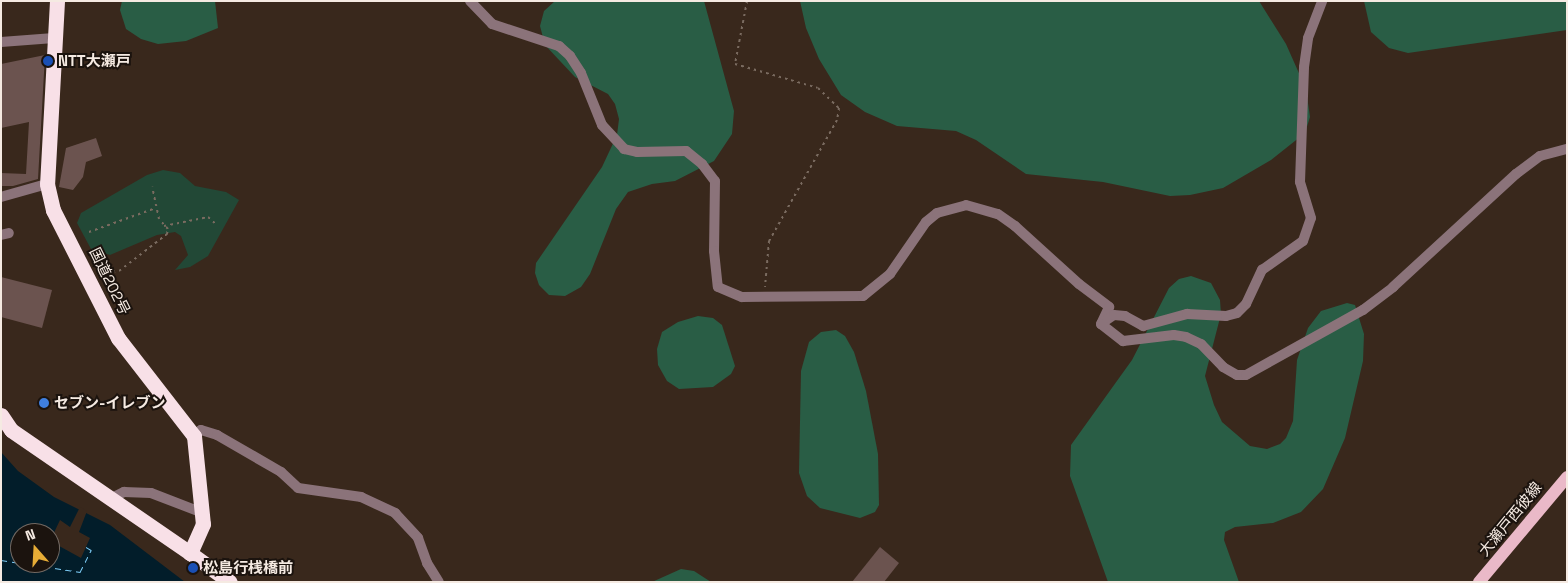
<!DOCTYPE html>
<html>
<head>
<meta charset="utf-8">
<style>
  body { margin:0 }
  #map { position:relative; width:1568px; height:583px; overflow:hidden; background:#39281c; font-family:"Space Grotesk","Noto Sans JP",sans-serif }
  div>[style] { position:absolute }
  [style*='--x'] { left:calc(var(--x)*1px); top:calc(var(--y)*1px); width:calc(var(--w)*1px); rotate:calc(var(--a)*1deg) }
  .green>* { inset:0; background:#224836 }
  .forest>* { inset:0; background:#295d45 }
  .water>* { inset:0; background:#021d2a }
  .pier>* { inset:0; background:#39281c }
  .ferry>* { height:1px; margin-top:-0.5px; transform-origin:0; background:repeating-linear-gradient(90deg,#7dcdf8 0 6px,transparent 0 11px) }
  .building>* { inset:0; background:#6b534f }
  .path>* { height:2px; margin-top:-1px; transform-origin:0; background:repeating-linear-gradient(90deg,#7a6b60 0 2.5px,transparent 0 6.5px) }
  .street>* { height:10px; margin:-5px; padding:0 5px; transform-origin:5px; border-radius:5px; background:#8b737a }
  .primary>* { height:12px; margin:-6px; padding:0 6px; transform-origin:6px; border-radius:6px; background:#eab9c8 }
  .highway>* { height:15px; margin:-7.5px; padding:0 7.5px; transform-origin:7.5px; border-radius:7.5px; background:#f8e0e7 }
  .dots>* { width:14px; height:14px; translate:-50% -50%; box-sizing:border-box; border:2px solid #1b130e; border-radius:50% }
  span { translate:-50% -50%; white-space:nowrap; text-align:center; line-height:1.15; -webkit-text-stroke:4px #1b130e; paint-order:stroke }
  .poi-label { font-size:15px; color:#f5eae2; font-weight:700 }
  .left { translate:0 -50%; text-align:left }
  .street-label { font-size:15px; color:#f5eae2 }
  .frame { position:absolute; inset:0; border:2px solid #f5eae2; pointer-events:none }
  .north { position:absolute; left:10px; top:523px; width:50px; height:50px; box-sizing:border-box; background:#1b130e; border:1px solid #726963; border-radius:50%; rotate:341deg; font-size:14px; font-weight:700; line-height:20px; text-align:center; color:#f5eae2 }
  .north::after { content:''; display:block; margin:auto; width:18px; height:22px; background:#e7ac36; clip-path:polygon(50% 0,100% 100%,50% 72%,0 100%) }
</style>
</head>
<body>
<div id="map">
  <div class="green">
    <div style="clip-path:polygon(163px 170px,180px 173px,195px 186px,226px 192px,239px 200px,208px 256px,190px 267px,175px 270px,188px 255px,181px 236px,175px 232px,157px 235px,110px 255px,91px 249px,77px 223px,81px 213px,147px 175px)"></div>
  </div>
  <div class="forest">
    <div style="clip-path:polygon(122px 1px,215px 1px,218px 28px,186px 41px,158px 44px,141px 39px,126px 29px,120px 10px)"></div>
    <div style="clip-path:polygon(555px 1px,704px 1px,734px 111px,732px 134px,714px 161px,675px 181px,652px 184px,628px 192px,616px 209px,590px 274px,581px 287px,565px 296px,549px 295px,539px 285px,535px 273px,536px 263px,602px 167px,617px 135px,619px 119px,615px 104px,608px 94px,575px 77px,545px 45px,540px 26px,544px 11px)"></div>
    <div style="clip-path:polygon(800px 1px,1259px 1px,1286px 44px,1306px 89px,1310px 117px,1305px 133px,1271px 160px,1223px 188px,1190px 195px,1170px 196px,1103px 182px,1026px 174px,976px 140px,956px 131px,897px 126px,865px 112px,841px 95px,819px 59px,806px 28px)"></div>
    <div style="clip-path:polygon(1364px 1px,1567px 1px,1567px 30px,1408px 53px,1389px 48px,1371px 32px)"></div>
    <div style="clip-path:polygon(1191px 276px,1211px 283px,1220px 300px,1221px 314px,1205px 376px,1214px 405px,1222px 422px,1250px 446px,1267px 449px,1280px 444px,1286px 438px,1293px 421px,1297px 360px,1308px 328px,1321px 311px,1347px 303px,1355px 305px,1364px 334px,1363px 361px,1345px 438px,1323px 489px,1301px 512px,1273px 523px,1235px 527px,1225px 532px,1224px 540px,1239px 582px,1108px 582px,1070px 476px,1071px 445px,1132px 360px,1169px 288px,1179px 279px)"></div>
    <div style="clip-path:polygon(698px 316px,713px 318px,722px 325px,735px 366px,731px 374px,713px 387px,679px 389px,667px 381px,658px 365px,657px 349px,662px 332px,678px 322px)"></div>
    <div style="clip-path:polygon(836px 330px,845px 336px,854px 352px,866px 391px,878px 454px,879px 505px,875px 512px,860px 518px,820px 508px,807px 496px,799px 473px,801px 371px,809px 342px,821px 332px)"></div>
    <div style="clip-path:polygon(681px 569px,694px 571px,711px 582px,652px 582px)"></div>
  </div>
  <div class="water">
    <div style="clip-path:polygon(evenodd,1px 452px,18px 471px,54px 497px,110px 525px,185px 582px,1px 582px,1px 452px,20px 533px,50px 533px,50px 563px,20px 563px,20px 533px)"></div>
  </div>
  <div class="pier">
    <div style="clip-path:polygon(80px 507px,87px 511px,79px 532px,90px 538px,81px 558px,50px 541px,60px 520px,70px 527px)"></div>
  </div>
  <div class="ferry">
    <div style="--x:1;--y:560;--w:19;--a:9"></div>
    <div style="--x:22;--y:563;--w:59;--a:8.8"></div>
    <div style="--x:80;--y:572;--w:25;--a:-63"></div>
    <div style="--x:91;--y:550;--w:6;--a:-149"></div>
  </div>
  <div class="building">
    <div style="clip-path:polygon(45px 55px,38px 179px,13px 186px,1px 186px,1px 173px,26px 174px,29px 122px,1px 128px,1px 64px)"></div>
    <div style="clip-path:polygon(96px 138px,102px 156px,86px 162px,83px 177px,73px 190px,59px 187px,66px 148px)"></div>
    <div style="clip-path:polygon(1px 277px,52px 290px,42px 328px,1px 317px)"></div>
    <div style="clip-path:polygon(880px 547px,899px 563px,884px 582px,852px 582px)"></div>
  </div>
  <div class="path">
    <div style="--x:747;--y:1;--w:64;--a:100.8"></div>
    <div style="--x:735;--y:64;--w:86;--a:16.1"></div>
    <div style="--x:818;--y:88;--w:29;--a:44"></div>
    <div style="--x:839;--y:108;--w:12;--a:99"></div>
    <div style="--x:837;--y:120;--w:139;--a:119.3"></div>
    <div style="--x:769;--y:241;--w:46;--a:95"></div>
    <div style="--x:164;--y:226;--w:45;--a:-11.6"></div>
    <div style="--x:208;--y:217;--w:12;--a:42"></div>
    <div style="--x:89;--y:232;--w:71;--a:-19.7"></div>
    <div style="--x:100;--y:272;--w:19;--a:-3"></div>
    <div style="--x:119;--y:271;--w:61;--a:-37.6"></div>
    <div style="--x:167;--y:234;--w:5;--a:-79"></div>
    <div style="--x:168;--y:229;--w:13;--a:-132"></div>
    <div style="--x:159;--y:219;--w:33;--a:-102"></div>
  </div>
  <div class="street">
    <div style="--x:470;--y:1;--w:32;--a:46"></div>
    <div style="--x:492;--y:24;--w:71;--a:18.2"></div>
    <div style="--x:559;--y:46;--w:15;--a:42"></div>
    <div style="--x:570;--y:56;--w:20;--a:57"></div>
    <div style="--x:581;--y:73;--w:56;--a:68"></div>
    <div style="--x:602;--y:125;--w:33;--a:47"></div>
    <div style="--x:624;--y:149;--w:13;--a:13"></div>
    <div style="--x:637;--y:152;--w:49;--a:-1.2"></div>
    <div style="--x:686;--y:151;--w:21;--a:39"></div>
    <div style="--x:702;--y:164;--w:21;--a:53"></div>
    <div style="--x:715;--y:181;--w:70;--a:90.8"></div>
    <div style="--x:714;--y:251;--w:36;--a:84"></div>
    <div style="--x:718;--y:287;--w:26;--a:23"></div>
    <div style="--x:742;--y:297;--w:121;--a:-0.5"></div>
    <div style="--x:863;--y:296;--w:35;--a:-39"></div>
    <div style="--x:890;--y:274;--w:63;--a:-55.3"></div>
    <div style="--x:926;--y:222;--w:14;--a:-39"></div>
    <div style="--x:937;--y:213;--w:30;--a:-15"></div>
    <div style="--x:966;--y:205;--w:33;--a:16"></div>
    <div style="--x:998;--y:214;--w:21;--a:35"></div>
    <div style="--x:1015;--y:226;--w:86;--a:42.2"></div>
    <div style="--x:1079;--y:284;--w:38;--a:37"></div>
    <div style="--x:1109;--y:307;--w:19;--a:115"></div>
    <div style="--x:1;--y:42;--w:53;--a:-4.3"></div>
    <div style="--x:1;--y:197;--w:48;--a:-15.8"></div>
    <div style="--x:1;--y:235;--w:8;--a:-14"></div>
    <div style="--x:1102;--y:323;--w:14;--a:-34"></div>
    <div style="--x:1114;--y:315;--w:11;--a:5"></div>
    <div style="--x:1125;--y:316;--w:21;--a:29"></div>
    <div style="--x:1143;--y:326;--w:46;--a:-15.3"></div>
    <div style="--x:1187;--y:314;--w:39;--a:3"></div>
    <div style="--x:1226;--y:316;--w:11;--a:-15"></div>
    <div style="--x:1237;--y:313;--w:13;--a:-45"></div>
    <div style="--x:1246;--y:304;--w:38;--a:-65"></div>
    <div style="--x:1262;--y:270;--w:50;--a:-35.3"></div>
    <div style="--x:1303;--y:241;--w:24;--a:-71"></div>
    <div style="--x:1311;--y:218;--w:38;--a:-107"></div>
    <div style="--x:1300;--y:182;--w:115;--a:-88"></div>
    <div style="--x:1304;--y:67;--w:29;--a:-82"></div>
    <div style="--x:1308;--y:38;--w:40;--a:-69"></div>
    <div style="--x:1101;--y:324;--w:28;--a:38"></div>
    <div style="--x:1123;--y:341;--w:51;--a:-6.7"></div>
    <div style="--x:1174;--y:335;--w:12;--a:9"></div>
    <div style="--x:1186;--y:337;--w:17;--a:25"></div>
    <div style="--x:1201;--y:344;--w:32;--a:46"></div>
    <div style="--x:1223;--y:367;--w:16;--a:30"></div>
    <div style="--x:1237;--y:375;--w:9;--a:0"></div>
    <div style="--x:1246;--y:375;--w:134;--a:-29.1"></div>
    <div style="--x:1363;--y:310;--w:38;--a:-37"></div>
    <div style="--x:1393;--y:287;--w:167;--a:-42.6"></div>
    <div style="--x:1516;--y:174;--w:30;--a:-37"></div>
    <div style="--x:1540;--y:156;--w:28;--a:-15"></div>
    <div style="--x:194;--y:436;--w:9;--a:-41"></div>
    <div style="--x:201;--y:430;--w:17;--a:17"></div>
    <div style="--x:217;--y:435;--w:74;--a:30"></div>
    <div style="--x:281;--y:472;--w:23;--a:43"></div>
    <div style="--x:298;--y:488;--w:64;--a:8.1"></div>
    <div style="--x:361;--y:497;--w:38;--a:25"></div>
    <div style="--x:395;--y:513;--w:34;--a:47"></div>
    <div style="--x:418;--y:538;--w:27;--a:70"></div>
    <div style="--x:427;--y:563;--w:22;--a:58"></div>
    <div style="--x:110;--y:499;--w:16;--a:-27"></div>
    <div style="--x:124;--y:492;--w:27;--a:2"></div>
    <div style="--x:151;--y:493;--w:56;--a:21"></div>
  </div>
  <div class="primary">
    <div style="--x:1479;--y:582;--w:137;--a:-50"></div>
  </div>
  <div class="highway">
    <div style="--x:57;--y:1;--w:183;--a:93.1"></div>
    <div style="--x:47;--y:184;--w:27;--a:77"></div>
    <div style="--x:53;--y:210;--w:144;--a:63.1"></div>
    <div style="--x:118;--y:338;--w:124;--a:52.2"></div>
    <div style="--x:194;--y:436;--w:88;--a:84.2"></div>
    <div style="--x:203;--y:524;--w:32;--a:114"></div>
    <div style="--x:190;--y:553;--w:49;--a:35.9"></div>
    <div style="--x:1;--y:415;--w:18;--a:56"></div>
    <div style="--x:11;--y:430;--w:217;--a:34.5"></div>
  </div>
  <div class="dots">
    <div style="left:48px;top:61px;background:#1a4fb4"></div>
    <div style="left:44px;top:403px;background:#3f7fe0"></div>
    <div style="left:193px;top:568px;background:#1a4fb4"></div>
  </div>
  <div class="poi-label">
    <span class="left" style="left:58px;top:61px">NTT大瀬戸</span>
    <span class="left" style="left:54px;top:403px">セブン-イレブン</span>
    <span class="left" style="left:203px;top:568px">松島行桟橋前</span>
  </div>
  <div class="street-label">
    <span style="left:110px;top:281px;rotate:64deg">国道202号</span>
    <span style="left:1510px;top:519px;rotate:-51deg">大瀬戸西彼線</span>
  </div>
  <div class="frame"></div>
  <div class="north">N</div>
</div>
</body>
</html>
